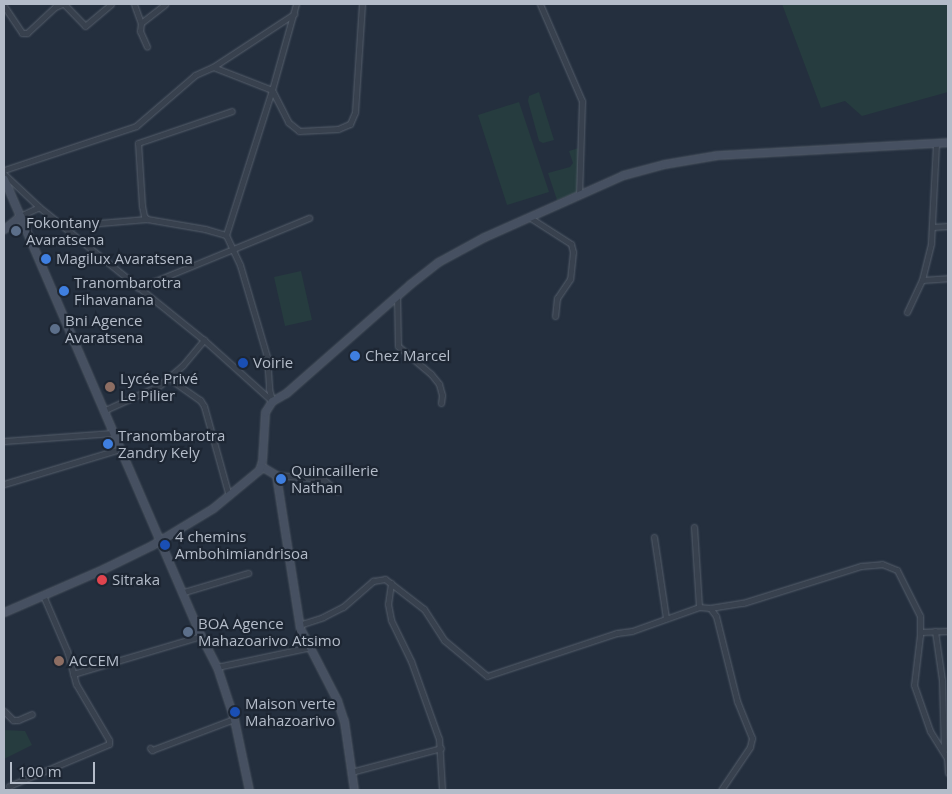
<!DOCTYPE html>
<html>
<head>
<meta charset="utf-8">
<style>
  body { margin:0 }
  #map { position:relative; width:952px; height:794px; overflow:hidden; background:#242f3e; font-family:"Open Sans",sans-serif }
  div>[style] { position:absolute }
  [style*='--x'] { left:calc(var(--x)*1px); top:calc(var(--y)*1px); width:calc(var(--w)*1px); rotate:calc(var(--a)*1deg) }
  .green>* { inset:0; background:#263c3f }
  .roads { filter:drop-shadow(0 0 1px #565f6c) drop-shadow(0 0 1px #565f6c) }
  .street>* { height:5px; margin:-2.5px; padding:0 2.5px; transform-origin:2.5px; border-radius:2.5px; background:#38414e }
  .secondary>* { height:7px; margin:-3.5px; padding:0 3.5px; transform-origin:3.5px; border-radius:3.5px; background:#465061 }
  .dots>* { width:14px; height:14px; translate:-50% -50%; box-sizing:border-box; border:2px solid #1d2633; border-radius:50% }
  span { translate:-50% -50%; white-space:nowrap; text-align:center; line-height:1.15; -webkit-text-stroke:4.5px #1d2633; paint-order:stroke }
  .poi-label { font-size:15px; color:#b4bcc9 }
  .left { translate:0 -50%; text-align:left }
  .frame { position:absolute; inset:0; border:5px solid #b4bcc9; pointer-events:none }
  .scale { position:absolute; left:10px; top:762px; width:85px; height:22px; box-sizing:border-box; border:2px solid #b4bcc9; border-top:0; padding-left:6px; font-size:15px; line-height:18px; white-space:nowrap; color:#b4bcc9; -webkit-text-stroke:4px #1d2633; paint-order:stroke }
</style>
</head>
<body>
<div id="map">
  <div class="green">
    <div style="clip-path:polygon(782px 4px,948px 4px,948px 92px,862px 116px,845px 101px,821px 108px)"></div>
    <div style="clip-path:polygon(539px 92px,554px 140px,543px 143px,539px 141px,528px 101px,529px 96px)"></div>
    <div style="clip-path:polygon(519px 102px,549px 192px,507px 205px,478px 115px)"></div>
    <div style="clip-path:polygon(579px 148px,577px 192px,557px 200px,548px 173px,570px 167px,573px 163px,569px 151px)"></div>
    <div style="clip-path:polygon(301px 271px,312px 320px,285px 326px,274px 277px)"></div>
    <div style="clip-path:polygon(4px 730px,25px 731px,32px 745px,4px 759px)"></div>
  </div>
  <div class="roads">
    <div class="street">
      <div style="--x:64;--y:4;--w:30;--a:46"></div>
      <div style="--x:85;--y:26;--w:34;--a:-40"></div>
      <div style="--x:134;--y:4;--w:20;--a:70"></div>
      <div style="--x:141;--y:23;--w:31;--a:-38"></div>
      <div style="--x:540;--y:4;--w:106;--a:66.6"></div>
      <div style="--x:582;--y:101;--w:93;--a:91.8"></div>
      <div style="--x:4;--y:6;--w:32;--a:56"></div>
      <div style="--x:22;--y:33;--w:5;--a:0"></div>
      <div style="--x:27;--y:33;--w:38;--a:-43"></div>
      <div style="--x:55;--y:7;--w:8;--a:-23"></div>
      <div style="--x:141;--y:23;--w:8;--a:97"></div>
      <div style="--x:140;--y:31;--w:17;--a:66"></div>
      <div style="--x:213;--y:67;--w:63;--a:21.3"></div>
      <div style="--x:272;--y:90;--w:36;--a:63"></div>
      <div style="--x:288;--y:122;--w:14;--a:39"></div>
      <div style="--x:299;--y:131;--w:39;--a:-3"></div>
      <div style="--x:338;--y:129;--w:13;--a:-23"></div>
      <div style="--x:350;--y:124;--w:13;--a:-67"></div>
      <div style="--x:355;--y:112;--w:108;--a:-86.3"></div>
      <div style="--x:4;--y:170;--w:139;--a:-18.4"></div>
      <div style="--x:136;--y:126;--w:78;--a:-40.8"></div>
      <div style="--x:195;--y:75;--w:20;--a:-24"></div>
      <div style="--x:213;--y:67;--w:97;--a:-33.2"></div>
      <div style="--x:4;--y:174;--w:48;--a:43.3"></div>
      <div style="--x:39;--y:207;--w:212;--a:38.9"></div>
      <div style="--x:204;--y:340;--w:91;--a:41.9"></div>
      <div style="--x:20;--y:216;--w:21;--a:-25"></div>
      <div style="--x:529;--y:217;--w:50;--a:32.7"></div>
      <div style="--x:571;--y:244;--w:8;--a:76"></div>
      <div style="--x:573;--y:252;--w:27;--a:96"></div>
      <div style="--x:570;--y:279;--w:23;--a:124"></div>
      <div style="--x:557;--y:298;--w:18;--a:96"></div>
      <div style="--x:147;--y:219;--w:4;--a:-135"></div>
      <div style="--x:144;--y:216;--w:10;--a:-101"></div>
      <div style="--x:142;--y:206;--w:63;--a:-93.6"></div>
      <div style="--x:138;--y:143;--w:99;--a:-18.8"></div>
      <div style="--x:64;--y:226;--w:83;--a:-4.8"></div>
      <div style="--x:147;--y:219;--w:59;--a:9.8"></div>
      <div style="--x:205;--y:229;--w:22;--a:16"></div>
      <div style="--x:226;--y:235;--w:33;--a:65"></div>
      <div style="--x:240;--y:265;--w:96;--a:73.6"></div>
      <div style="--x:267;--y:357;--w:32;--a:86"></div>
      <div style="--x:269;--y:389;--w:11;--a:75"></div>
      <div style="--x:932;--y:227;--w:16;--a:-4"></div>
      <div style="--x:226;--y:235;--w:152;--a:-72.4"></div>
      <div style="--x:272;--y:90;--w:89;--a:-74.4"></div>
      <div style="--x:922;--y:280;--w:26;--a:-4"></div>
      <div style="--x:138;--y:288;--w:185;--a:-22.3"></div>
      <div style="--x:397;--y:295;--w:51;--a:88.9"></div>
      <div style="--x:398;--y:346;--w:43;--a:40.3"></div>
      <div style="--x:431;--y:374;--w:13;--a:51"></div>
      <div style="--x:439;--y:384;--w:11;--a:75"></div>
      <div style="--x:442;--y:395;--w:8;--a:97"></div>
      <div style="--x:907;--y:312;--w:35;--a:-65"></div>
      <div style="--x:922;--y:280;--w:38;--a:-76"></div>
      <div style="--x:931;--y:243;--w:100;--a:-87.1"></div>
      <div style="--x:170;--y:376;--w:7;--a:56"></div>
      <div style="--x:174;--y:382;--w:32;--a:35"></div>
      <div style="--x:200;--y:400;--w:7;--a:56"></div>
      <div style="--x:204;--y:406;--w:93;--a:74.5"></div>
      <div style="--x:103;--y:411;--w:63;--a:-24.5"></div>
      <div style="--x:160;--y:385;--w:30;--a:-41"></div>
      <div style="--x:183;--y:365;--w:33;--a:-50"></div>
      <div style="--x:4;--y:441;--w:109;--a:-4.2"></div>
      <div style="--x:276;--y:475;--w:37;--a:5"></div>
      <div style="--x:313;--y:478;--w:12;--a:14"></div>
      <div style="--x:325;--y:481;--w:16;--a:40"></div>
      <div style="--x:4;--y:484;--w:121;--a:-16.8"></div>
      <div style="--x:694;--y:527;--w:80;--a:86.4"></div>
      <div style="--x:654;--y:537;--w:82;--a:81.6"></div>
      <div style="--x:391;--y:583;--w:21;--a:98"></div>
      <div style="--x:388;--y:604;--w:16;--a:79"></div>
      <div style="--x:391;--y:620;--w:46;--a:64"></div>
      <div style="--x:411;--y:661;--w:83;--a:70.3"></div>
      <div style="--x:439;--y:739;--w:51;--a:86.6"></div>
      <div style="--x:184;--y:592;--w:67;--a:-16.5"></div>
      <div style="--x:710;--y:608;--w:10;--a:53"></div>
      <div style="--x:716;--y:616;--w:88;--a:76.1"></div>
      <div style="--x:737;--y:701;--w:40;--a:68"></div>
      <div style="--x:752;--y:738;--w:9;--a:103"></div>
      <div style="--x:750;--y:747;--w:52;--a:124"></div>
      <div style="--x:299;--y:625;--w:25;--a:-18"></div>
      <div style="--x:323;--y:617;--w:22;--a:-27"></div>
      <div style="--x:343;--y:607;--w:40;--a:-41"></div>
      <div style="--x:373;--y:581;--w:12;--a:-9"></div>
      <div style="--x:385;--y:579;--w:49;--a:37.6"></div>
      <div style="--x:424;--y:609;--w:37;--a:57"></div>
      <div style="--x:444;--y:640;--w:56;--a:39.9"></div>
      <div style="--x:487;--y:676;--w:137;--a:-18.3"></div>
      <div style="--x:617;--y:633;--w:15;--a:-8"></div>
      <div style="--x:632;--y:631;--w:71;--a:-19.7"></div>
      <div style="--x:699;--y:607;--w:11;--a:5"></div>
      <div style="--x:710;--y:608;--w:33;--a:-9"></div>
      <div style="--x:743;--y:603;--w:124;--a:-17.4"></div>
      <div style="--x:861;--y:566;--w:21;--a:-5"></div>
      <div style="--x:882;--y:564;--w:16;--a:22"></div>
      <div style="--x:897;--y:570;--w:51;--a:63.4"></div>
      <div style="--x:920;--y:616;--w:19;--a:90"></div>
      <div style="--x:920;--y:635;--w:50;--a:96.8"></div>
      <div style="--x:914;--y:685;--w:49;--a:70.8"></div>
      <div style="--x:930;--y:731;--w:32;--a:58"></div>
      <div style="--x:947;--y:758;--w:15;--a:86"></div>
      <div style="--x:935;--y:631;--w:49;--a:81.9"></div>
      <div style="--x:942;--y:680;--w:70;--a:88.4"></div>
      <div style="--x:920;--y:632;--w:28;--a:-2"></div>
      <div style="--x:217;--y:667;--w:96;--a:-12"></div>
      <div style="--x:73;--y:674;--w:134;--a:-16.5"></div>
      <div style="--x:4;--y:711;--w:13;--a:45"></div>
      <div style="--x:13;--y:720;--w:5;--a:0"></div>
      <div style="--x:18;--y:720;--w:15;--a:-23"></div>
      <div style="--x:150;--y:748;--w:3;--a:45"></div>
      <div style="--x:152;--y:750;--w:88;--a:-20.7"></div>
      <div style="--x:351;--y:772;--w:93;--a:-14.9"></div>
      <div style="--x:9;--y:786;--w:108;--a:-22.8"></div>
      <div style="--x:109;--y:744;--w:4;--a:-90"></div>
      <div style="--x:109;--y:740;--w:65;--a:-120.5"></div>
      <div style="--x:76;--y:684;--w:34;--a:-105"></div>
      <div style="--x:67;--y:651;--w:61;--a:-113.2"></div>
    </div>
    <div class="secondary">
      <div style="--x:4;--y:179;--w:498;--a:66.7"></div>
      <div style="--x:201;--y:636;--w:35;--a:63"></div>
      <div style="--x:217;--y:667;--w:55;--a:71.9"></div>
      <div style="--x:234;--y:719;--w:73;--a:78.1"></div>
      <div style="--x:4;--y:229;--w:21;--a:-39"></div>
      <div style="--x:261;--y:466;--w:17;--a:31"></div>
      <div style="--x:276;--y:475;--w:155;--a:81.1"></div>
      <div style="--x:300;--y:628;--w:81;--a:62.8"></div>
      <div style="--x:337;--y:700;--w:22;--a:72"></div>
      <div style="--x:344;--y:721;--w:70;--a:81.8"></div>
      <div style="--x:4;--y:612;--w:108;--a:-23.5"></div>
      <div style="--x:103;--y:569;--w:55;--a:-26.1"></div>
      <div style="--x:152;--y:545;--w:71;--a:-31.2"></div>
      <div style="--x:213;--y:508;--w:60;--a:-39.6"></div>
      <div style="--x:259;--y:470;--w:9;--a:-72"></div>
      <div style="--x:262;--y:461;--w:49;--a:-86.5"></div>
      <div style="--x:265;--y:412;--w:13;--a:-58"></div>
      <div style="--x:272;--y:401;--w:16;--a:-30"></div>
      <div style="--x:286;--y:393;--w:165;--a:-41.3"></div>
      <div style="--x:410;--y:284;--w:36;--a:-38"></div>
      <div style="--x:438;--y:262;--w:52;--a:-28.5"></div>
      <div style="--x:484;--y:237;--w:152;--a:-24"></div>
      <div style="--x:623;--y:175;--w:42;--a:-15"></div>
      <div style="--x:664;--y:164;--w:54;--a:-9.6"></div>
      <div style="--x:717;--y:155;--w:231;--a:-3.2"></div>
    </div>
  </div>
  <div class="dots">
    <div style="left:16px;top:231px;background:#5c6f8a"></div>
    <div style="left:46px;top:259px;background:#3f7fe0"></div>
    <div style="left:64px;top:291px;background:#3f7fe0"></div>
    <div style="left:55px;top:329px;background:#5c6f8a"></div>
    <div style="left:355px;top:356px;background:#3f7fe0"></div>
    <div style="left:243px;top:363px;background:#1a4fb4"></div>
    <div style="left:110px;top:387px;background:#8d6e63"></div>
    <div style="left:108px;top:444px;background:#3f7fe0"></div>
    <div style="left:281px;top:479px;background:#3f7fe0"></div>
    <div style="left:165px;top:545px;background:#1a4fb4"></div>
    <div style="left:102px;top:580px;background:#e0444e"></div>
    <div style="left:188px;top:632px;background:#5c6f8a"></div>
    <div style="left:59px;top:661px;background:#8d6e63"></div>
    <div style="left:235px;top:712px;background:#1a4fb4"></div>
  </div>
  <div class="poi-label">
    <span class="left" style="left:26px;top:231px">Fokontany<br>Avaratsena</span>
    <span class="left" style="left:56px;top:259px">Magilux Avaratsena</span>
    <span class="left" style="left:74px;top:291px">Tranombarotra<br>Fihavanana</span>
    <span class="left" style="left:65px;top:329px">Bni Agence<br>Avaratsena</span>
    <span class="left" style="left:365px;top:356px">Chez Marcel</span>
    <span class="left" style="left:253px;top:363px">Voirie</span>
    <span class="left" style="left:120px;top:387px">Lycée Privé<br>Le Pilier</span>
    <span class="left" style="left:118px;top:444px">Tranombarotra<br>Zandry Kely</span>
    <span class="left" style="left:291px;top:479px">Quincaillerie<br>Nathan</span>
    <span class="left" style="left:175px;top:545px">4 chemins<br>Ambohimiandrisoa</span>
    <span class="left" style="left:112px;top:580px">Sitraka</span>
    <span class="left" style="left:198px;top:632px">BOA Agence<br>Mahazoarivo Atsimo</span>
    <span class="left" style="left:69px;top:661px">ACCEM</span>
    <span class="left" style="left:245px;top:712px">Maison verte<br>Mahazoarivo</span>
  </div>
  <div class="frame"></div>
  <div class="scale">100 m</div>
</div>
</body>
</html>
